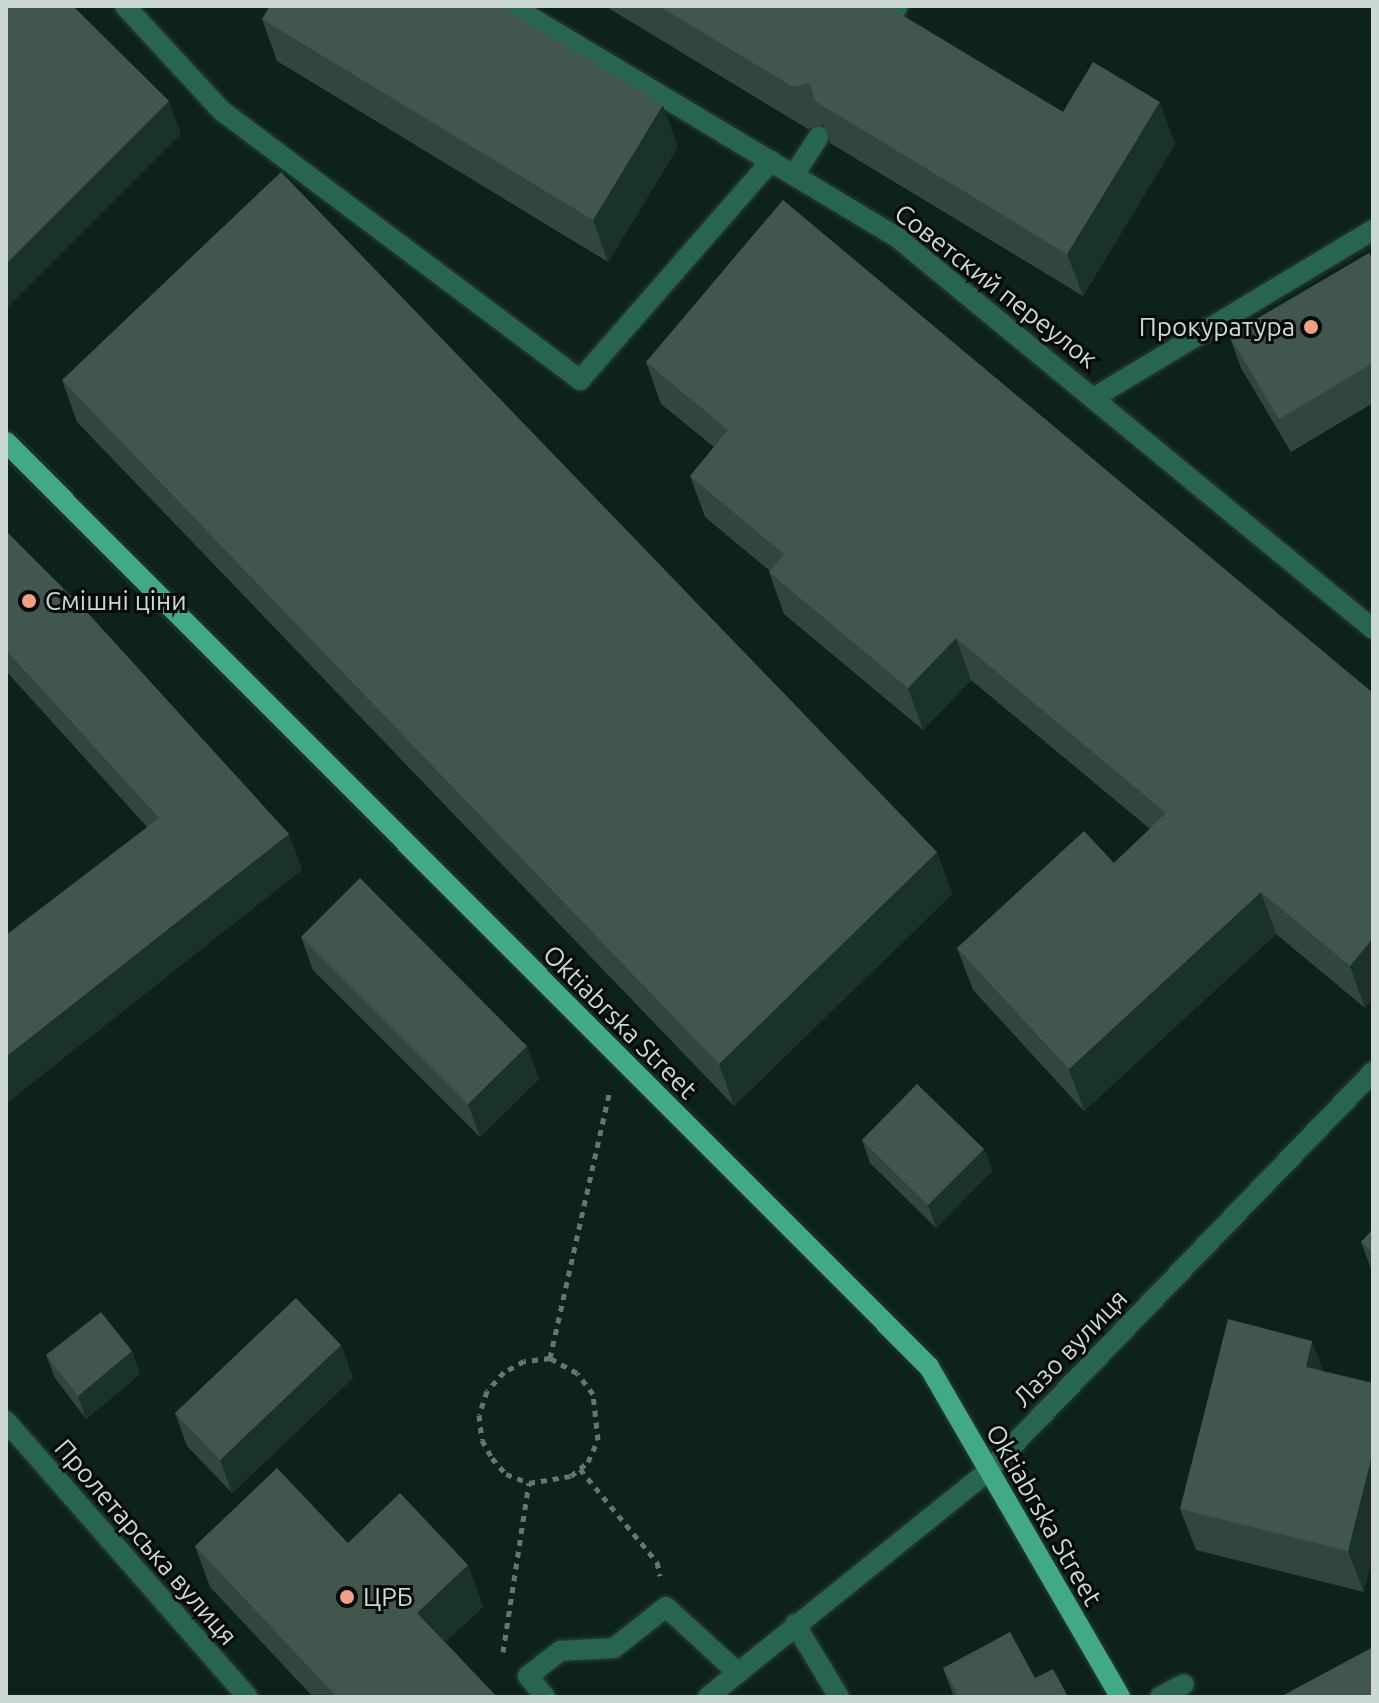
<!DOCTYPE html>
<html>
<head>
<meta charset="utf-8">
<style>
  body { margin:0 }
  #map { position:relative; width:1379px; height:1703px; overflow:hidden; background:#0c221a; font-family:Ubuntu,sans-serif }
  div>[style] { position:absolute }
  [style*='--x'] { left:calc(var(--x)*1px); top:calc(var(--y)*1px); width:calc(var(--w)*1px); rotate:calc(var(--a)*1deg) }
  .path>* { height:5px; margin-top:-2.5px; transform-origin:0; background:repeating-linear-gradient(90deg,#657770 0 6px,transparent 0 12px) }
  .roads { filter:drop-shadow(0 0 2px #2b3f38) drop-shadow(0 0 2px #2b3f38) }
  .minor>* { height:20px; margin:-10px; padding:0 10px; transform-origin:10px; border-radius:10px; background:#286551 }
  .major>* { height:20px; margin:-10px; padding:0 10px; transform-origin:10px; border-radius:10px; background:#41a987 }
  .wall>* { inset:0; background:#31473e }
  .shaded-wall>* { inset:0; background:#1b3229 }
  .building>* { inset:0; background:#41574e }
  .dots>* { width:22px; height:22px; translate:-50% -50%; box-sizing:border-box; border:4px solid #030a07; border-radius:50% }
  span { translate:-50% -50%; white-space:nowrap; text-align:center; line-height:1.15; -webkit-text-stroke:6px #030a07; paint-order:stroke }
  .street-label { font-size:26px; color:#cbd8d3 }
  .poi-label { font-size:26px; color:#cbd8d3 }
  .right { translate:-100% -50%; text-align:right }
  .left { translate:0 -50%; text-align:left }
  .frame { position:absolute; inset:0; border:8px solid #cbd8d3; pointer-events:none }
</style>
</head>
<body>
<div id="map">
  <div class="path">
    <div style="--x:550;--y:1358;--w:26;--a:173"></div>
    <div style="--x:524;--y:1361;--w:23;--a:151"></div>
    <div style="--x:504;--y:1372;--w:25;--a:132"></div>
    <div style="--x:487;--y:1391;--w:25;--a:108"></div>
    <div style="--x:479;--y:1415;--w:25;--a:83"></div>
    <div style="--x:482;--y:1440;--w:21;--a:61"></div>
    <div style="--x:492;--y:1458;--w:21;--a:49"></div>
    <div style="--x:506;--y:1474;--w:25;--a:21"></div>
    <div style="--x:529;--y:1483;--w:43;--a:-9.5"></div>
    <div style="--x:571;--y:1476;--w:22;--a:-39"></div>
    <div style="--x:588;--y:1462;--w:24;--a:-66"></div>
    <div style="--x:598;--y:1440;--w:46;--a:-96.2"></div>
    <div style="--x:593;--y:1394;--w:26;--a:-127"></div>
    <div style="--x:577;--y:1373;--w:31;--a:-151"></div>
    <div style="--x:550;--y:1358;--w:271;--a:-77.4"></div>
    <div style="--x:580;--y:1469;--w:121;--a:50.4"></div>
    <div style="--x:657;--y:1562;--w:14;--a:78"></div>
    <div style="--x:503;--y:1652;--w:171;--a:-81.3"></div>
  </div>
  <div class="roads">
    <div class="minor">
      <div style="--x:125;--y:6;--w:143;--a:47.3"></div>
      <div style="--x:222;--y:111;--w:448;--a:36.9"></div>
      <div style="--x:580;--y:380;--w:291;--a:-48.9"></div>
      <div style="--x:512;--y:6;--w:450;--a:31"></div>
      <div style="--x:898;--y:238;--w:615;--a:39.46"></div>
      <div style="--x:881;--y:34;--w:33;--a:-59"></div>
      <div style="--x:794;--y:175;--w:46;--a:-57.3"></div>
      <div style="--x:1095;--y:397;--w:324;--a:-31"></div>
      <div style="--x:6;--y:1421;--w:367;--a:48.8"></div>
      <div style="--x:795;--y:1624;--w:85;--a:58.9"></div>
      <div style="--x:545;--y:1697;--w:27;--a:-129"></div>
      <div style="--x:528;--y:1676;--w:41;--a:-38"></div>
      <div style="--x:560;--y:1651;--w:54;--a:-3.2"></div>
      <div style="--x:614;--y:1648;--w:66;--a:-38.3"></div>
      <div style="--x:666;--y:1607;--w:98;--a:42.5"></div>
      <div style="--x:708;--y:1697;--w:358;--a:-38.9"></div>
      <div style="--x:987;--y:1472;--w:556;--a:-46.02"></div>
      <div style="--x:1160;--y:1697;--w:27;--a:-28"></div>
    </div>
    <div class="major">
      <div style="--x:6;--y:442;--w:1307;--a:45.06"></div>
      <div style="--x:929;--y:1367;--w:381;--a:59.9"></div>
    </div>
  </div>
  <div class="wall">
    <div style="clip-path:polygon(605px 6px,887px 6px,1063px 112px,1175px 144px,1083px 296px,830px 143px,824px 125px,808px 129px)"></div>
    <div style="clip-path:polygon(262px 19px,678px 147px,608px 262px,277px 61px)"></div>
    <div style="clip-path:polygon(1373px 260px,1373px 403px,1291px 452px,1241px 368px,1229px 335px)"></div>
    <div style="clip-path:polygon(646px 362px,1373px 693px,1365px 1008px,1276px 934px,1084px 1111px,973px 990px,957px 948px,1114px 863px,1150px 829px,971px 680px,923px 730px,784px 614px,769px 572px,770px 571px,705px 517px,690px 476px,714px 447px,661px 404px)"></div>
    <div style="clip-path:polygon(62px 380px,937px 852px,952px 894px,734px 1106px,77px 422px)"></div>
    <div style="clip-path:polygon(6px 531px,289px 834px,302px 870px,147px 827px,6px 671px)"></div>
    <div style="clip-path:polygon(301px 937px,527px 1046px,539px 1079px,480px 1137px,313px 970px)"></div>
    <div style="clip-path:polygon(862px 1140px,984px 1149px,992px 1171px,936px 1228px,870px 1163px)"></div>
    <div style="clip-path:polygon(1373px 1229px,1373px 1274px,1361px 1242px)"></div>
    <div style="clip-path:polygon(1312px 1341px,1364px 1592px,1196px 1550px,1180px 1509px)"></div>
    <div style="clip-path:polygon(341px 1345px,353px 1378px,232px 1493px,187px 1446px,175px 1413px)"></div>
    <div style="clip-path:polygon(132px 1351px,140px 1374px,86px 1419px,55px 1378px,46px 1355px)"></div>
    <div style="clip-path:polygon(348px 1543px,468px 1565px,483px 1607px,445px 1642px,497px 1697px,313px 1697px,210px 1587px,195px 1546px)"></div>
    <div style="clip-path:polygon(943px 1668px,1035px 1678px,1068px 1697px,954px 1697px)"></div>
  </div>
  <div class="shaded-wall">
    <div style="clip-path:polygon(169px 101px,181px 134px,6px 309px,6px 264px)"></div>
    <div style="clip-path:polygon(1160px 102px,1175px 144px,1083px 296px,1067px 254px)"></div>
    <div style="clip-path:polygon(663px 105px,678px 147px,608px 262px,593px 220px)"></div>
    <div style="clip-path:polygon(956px 638px,971px 680px,923px 730px,908px 688px)"></div>
    <div style="clip-path:polygon(289px 834px,302px 870px,6px 1104px,6px 1057px)"></div>
    <div style="clip-path:polygon(937px 852px,952px 894px,734px 1106px,719px 1064px)"></div>
    <div style="clip-path:polygon(1261px 892px,1276px 934px,1084px 1111px,1069px 1069px)"></div>
    <div style="clip-path:polygon(1373px 938px,1373px 998px,1365px 1008px,1350px 966px)"></div>
    <div style="clip-path:polygon(527px 1046px,539px 1079px,480px 1137px,468px 1104px)"></div>
    <div style="clip-path:polygon(984px 1149px,992px 1171px,936px 1228px,928px 1205px)"></div>
    <div style="clip-path:polygon(1312px 1341px,1328px 1383px,1306px 1367px)"></div>
    <div style="clip-path:polygon(341px 1345px,353px 1378px,232px 1493px,220px 1460px)"></div>
    <div style="clip-path:polygon(132px 1351px,140px 1374px,86px 1419px,78px 1396px)"></div>
    <div style="clip-path:polygon(1373px 1452px,1373px 1555px,1364px 1592px,1348px 1551px)"></div>
    <div style="clip-path:polygon(468px 1565px,483px 1607px,433px 1654px,417px 1613px)"></div>
  </div>
  <div class="building">
    <div style="clip-path:polygon(6px 6px,73px 6px,169px 101px,6px 264px)"></div>
    <div style="clip-path:polygon(270px 6px,500px 6px,663px 105px,593px 220px,262px 19px)"></div>
    <div style="clip-path:polygon(659px 6px,887px 6px,1063px 112px,1093px 62px,1160px 102px,1067px 254px,815px 101px,810px 83px,793px 87px)"></div>
    <div style="clip-path:polygon(281px 172px,937px 852px,719px 1064px,62px 380px)"></div>
    <div style="clip-path:polygon(783px 200px,1373px 693px,1373px 938px,1350px 966px,1261px 892px,1069px 1069px,957px 948px,1084px 831px,1114px 863px,1166px 813px,956px 638px,908px 688px,769px 572px,784px 554px,690px 476px,728px 430px,646px 362px)"></div>
    <div style="clip-path:polygon(1369px 253px,1373px 260px,1373px 363px,1279px 419px,1229px 335px)"></div>
    <div style="clip-path:polygon(6px 531px,86px 611px,289px 834px,6px 1057px,6px 935px,159px 818px,6px 650px)"></div>
    <div style="clip-path:polygon(360px 878px,527px 1046px,468px 1104px,301px 937px)"></div>
    <div style="clip-path:polygon(917px 1084px,984px 1149px,928px 1205px,862px 1140px)"></div>
    <div style="clip-path:polygon(1373px 1229px,1373px 1253px,1361px 1242px)"></div>
    <div style="clip-path:polygon(296px 1298px,341px 1345px,220px 1460px,175px 1413px)"></div>
    <div style="clip-path:polygon(101px 1312px,132px 1351px,78px 1396px,46px 1355px)"></div>
    <div style="clip-path:polygon(1228px 1319px,1312px 1341px,1306px 1367px,1373px 1383px,1373px 1452px,1348px 1551px,1180px 1509px)"></div>
    <div style="clip-path:polygon(277px 1468px,348px 1543px,400px 1493px,468px 1565px,417px 1613px,497px 1697px,337px 1697px,195px 1546px)"></div>
    <div style="clip-path:polygon(1010px 1632px,1035px 1678px,1053px 1669px,1068px 1697px,959px 1697px,943px 1668px)"></div>
    <div style="clip-path:polygon(1373px 1647px,1373px 1697px,1280px 1697px)"></div>
  </div>
  <div class="dots">
    <div style="left:1311px;top:327px;background:#f39f86"></div>
    <div style="left:29px;top:601px;background:#f39f86"></div>
    <div style="left:347px;top:1597px;background:#f39f86"></div>
  </div>
  <div class="street-label">
    <span style="left:996px;top:286px;rotate:38deg">Советский переулок</span>
    <span style="left:620px;top:1022px;rotate:45deg">Oktiabrska Street</span>
    <span style="left:1070px;top:1348px;rotate:-46deg">Лазо вулиця</span>
    <span style="left:1044px;top:1515px;rotate:60deg">Oktiabrska Street</span>
    <span style="left:146px;top:1542px;rotate:49deg">Пролетарська вулиця</span>
  </div>
  <div class="poi-label">
    <span class="right" style="left:1295px;top:327px">Прокуратура</span>
    <span class="left" style="left:45px;top:601px">Смішні ціни</span>
    <span class="left" style="left:363px;top:1597px">ЦРБ</span>
  </div>
  <div class="frame"></div>
</div>
</body>
</html>
